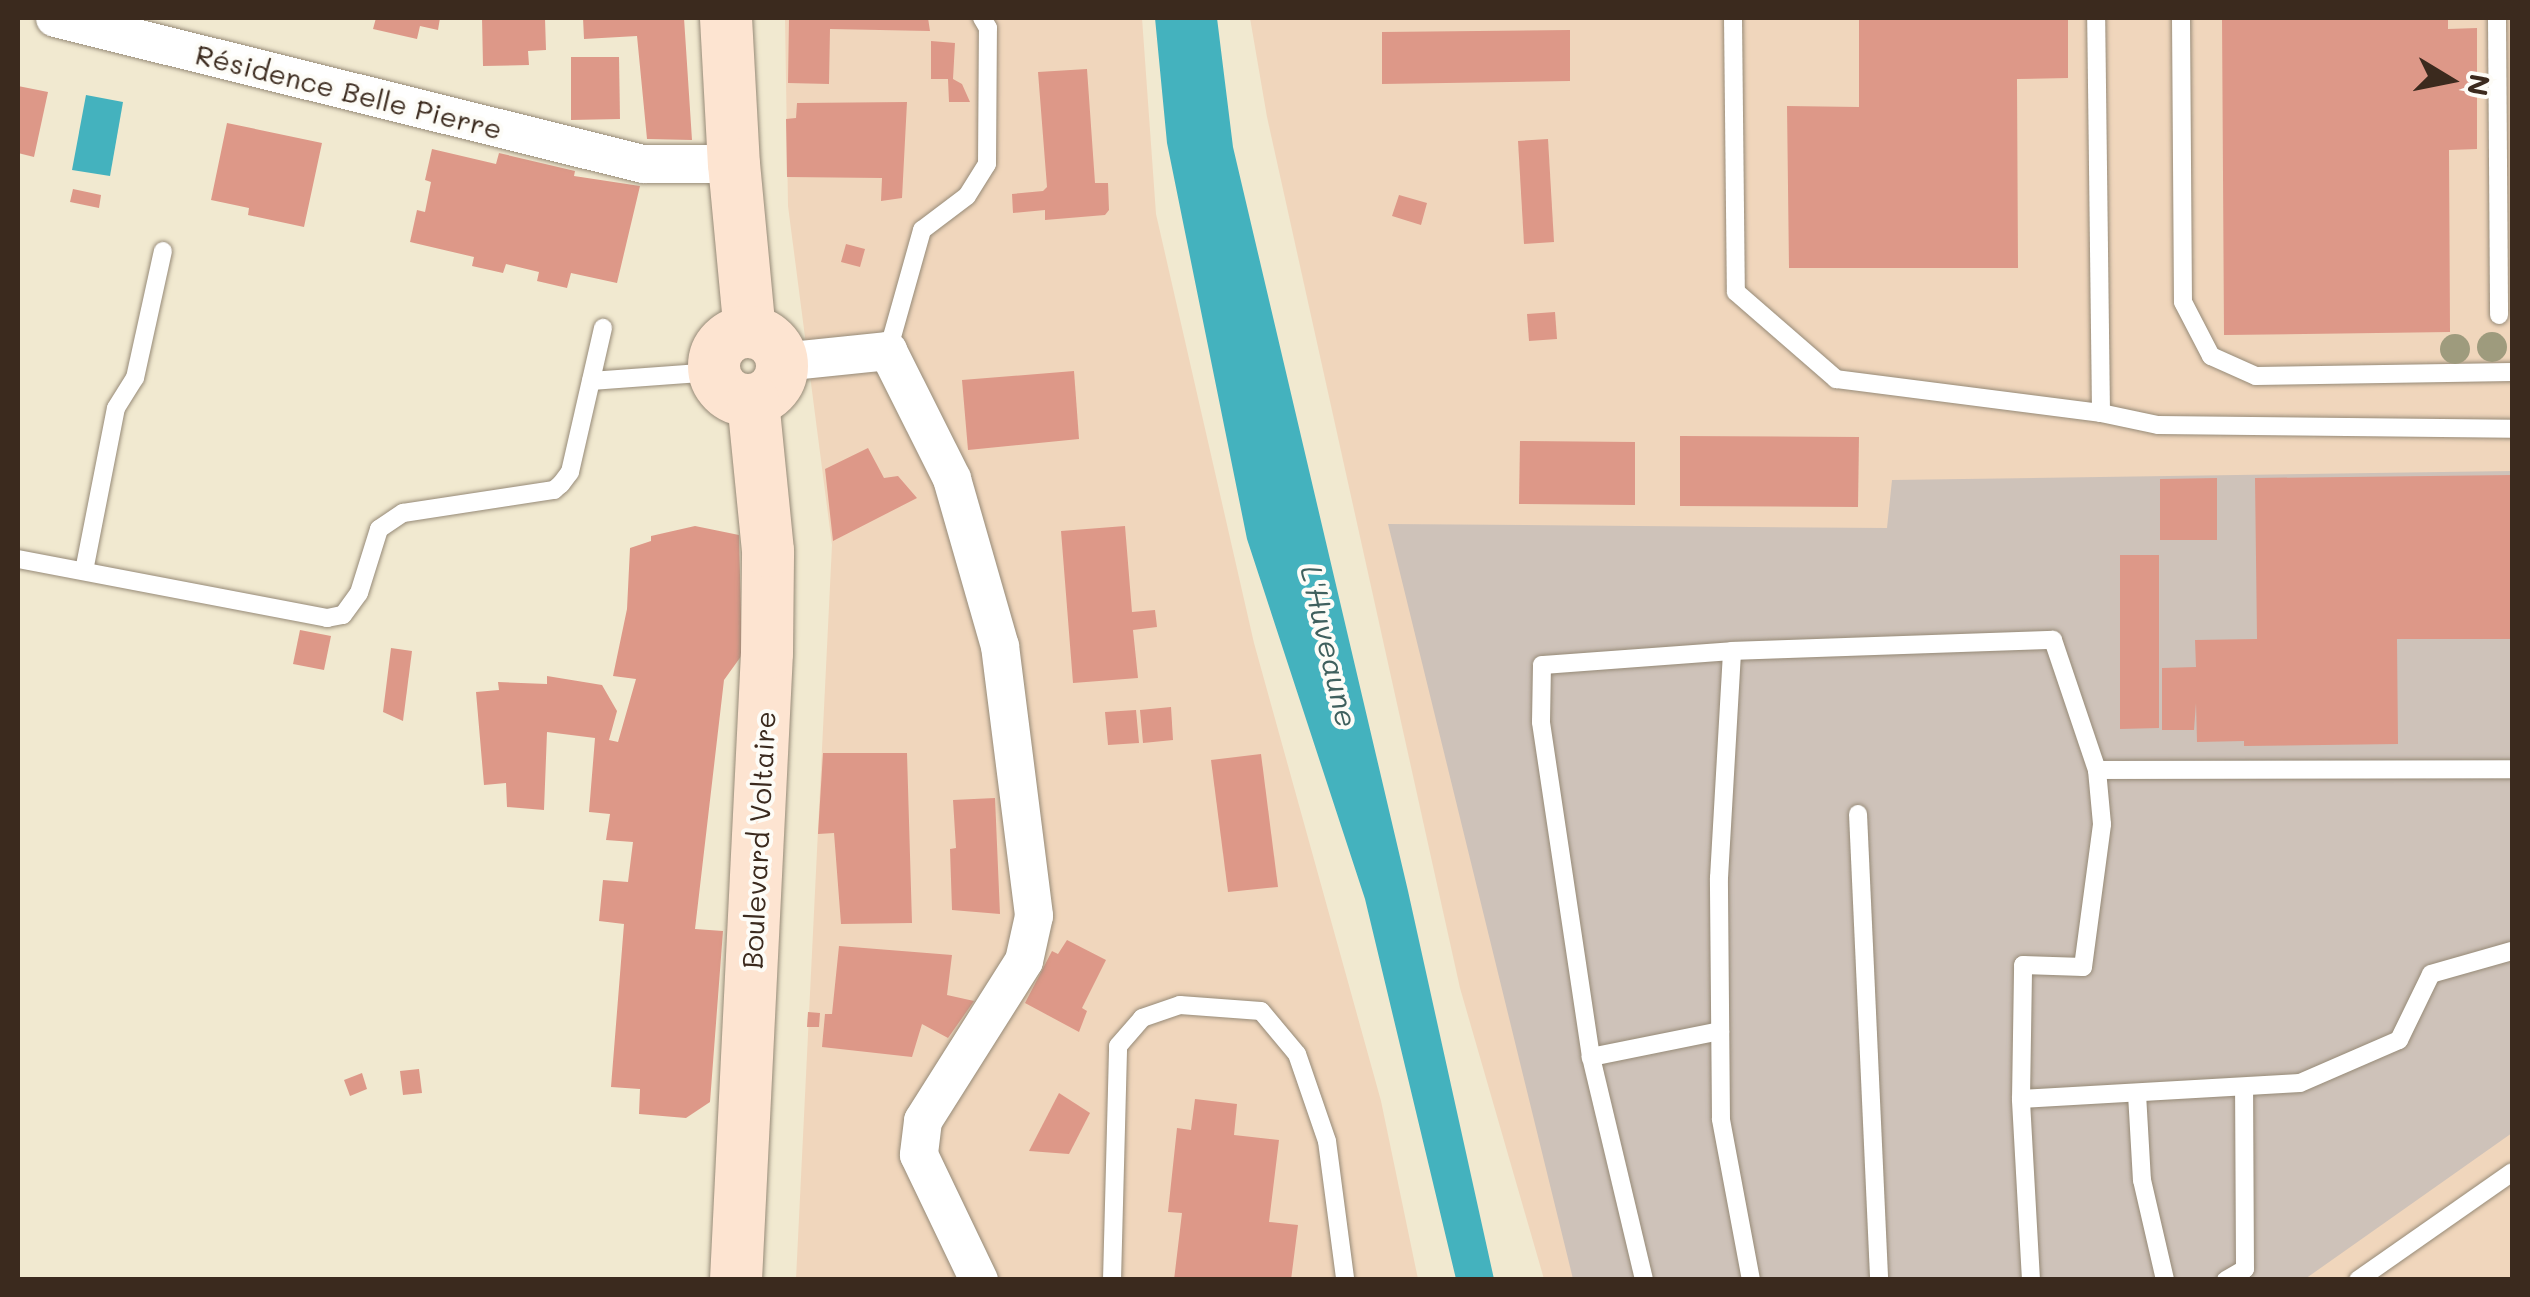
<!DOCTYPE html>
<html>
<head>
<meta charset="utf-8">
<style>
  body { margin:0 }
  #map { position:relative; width:2530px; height:1297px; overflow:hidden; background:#f1e9d0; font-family:Mali,sans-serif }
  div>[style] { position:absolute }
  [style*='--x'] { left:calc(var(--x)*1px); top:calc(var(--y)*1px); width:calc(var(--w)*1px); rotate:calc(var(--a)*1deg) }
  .built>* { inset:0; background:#f0d6bc }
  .industrial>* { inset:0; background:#cec2b9 }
  .water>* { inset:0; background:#44b2be }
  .building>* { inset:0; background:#dd9888 }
  .roads { filter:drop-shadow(0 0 2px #968a77) drop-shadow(0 0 2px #968a77) }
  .lane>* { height:18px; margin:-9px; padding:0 9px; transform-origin:9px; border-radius:9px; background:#fff }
  .street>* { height:38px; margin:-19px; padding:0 19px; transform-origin:19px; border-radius:19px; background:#fff }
  .secondary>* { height:52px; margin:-26px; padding:0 26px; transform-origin:26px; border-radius:26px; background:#fde4d1 }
  .secondary>.ring { margin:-26px; padding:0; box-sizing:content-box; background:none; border:52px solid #fde4d1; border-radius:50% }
  .trees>* { width:30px; height:30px; margin:-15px; border-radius:50%; background:#9e9b7d }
  span { translate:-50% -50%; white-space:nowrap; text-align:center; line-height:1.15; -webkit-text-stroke:8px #fdfcf7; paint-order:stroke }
  .street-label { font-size:28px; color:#3b2a1e }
  .water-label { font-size:30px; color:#3f605e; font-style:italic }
  .frame { position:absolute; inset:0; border:20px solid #3b2a1e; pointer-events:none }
  .north { position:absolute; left:2400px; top:30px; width:100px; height:100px; -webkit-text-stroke:8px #fdfcf7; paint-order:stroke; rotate:100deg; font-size:28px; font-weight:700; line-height:40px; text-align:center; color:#3b2a1e }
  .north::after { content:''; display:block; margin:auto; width:35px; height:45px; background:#3b2a1e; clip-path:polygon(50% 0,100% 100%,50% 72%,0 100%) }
</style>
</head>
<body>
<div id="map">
  <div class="built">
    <div style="clip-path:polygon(785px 18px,1142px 18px,1156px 214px,1254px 643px,1381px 1101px,1418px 1279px,796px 1279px,832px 545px,788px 206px)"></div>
    <div style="clip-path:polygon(1250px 18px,2512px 18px,2512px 1279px,1544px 1279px,1460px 988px,1267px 117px)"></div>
  </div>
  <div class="industrial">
    <div style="clip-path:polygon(2512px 471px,2512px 1133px,2305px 1279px,1573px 1279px,1388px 524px,1887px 528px,1892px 480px)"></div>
  </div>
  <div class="water">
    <div style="clip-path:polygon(1155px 18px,1217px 18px,1233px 147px,1408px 891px,1494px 1279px,1456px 1279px,1365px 899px,1247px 539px,1167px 143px)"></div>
    <div style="clip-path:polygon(86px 95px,123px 102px,110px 176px,72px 170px)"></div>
  </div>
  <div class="building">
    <div style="clip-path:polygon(376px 18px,440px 18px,438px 30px,420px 26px,417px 39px,373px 29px)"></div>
    <div style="clip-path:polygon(482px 18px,545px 18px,546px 50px,528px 51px,529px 65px,483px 66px)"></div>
    <div style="clip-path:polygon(583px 18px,684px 18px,692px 140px,647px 139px,637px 36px,584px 39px)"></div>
    <div style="clip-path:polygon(789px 18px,928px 18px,930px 31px,830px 29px,829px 84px,788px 83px)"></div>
    <div style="clip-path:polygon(1859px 18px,2068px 18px,2068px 78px,2017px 79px,2018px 268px,1789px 268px,1787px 106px,1859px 107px)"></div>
    <div style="clip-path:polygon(2222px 18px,2448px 18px,2448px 29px,2477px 28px,2477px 149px,2449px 150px,2450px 332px,2224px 335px)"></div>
    <div style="clip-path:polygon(1570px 30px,1570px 81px,1382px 84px,1382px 32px)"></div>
    <div style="clip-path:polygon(931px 41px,955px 43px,953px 79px,962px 84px,970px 102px,949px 102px,948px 79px,931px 79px)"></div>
    <div style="clip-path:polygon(571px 57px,619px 57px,620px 119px,571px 120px)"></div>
    <div style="clip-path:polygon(1087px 69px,1095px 183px,1108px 183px,1109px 210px,1105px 215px,1045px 220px,1045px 210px,1013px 213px,1012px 194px,1043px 191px,1047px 187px,1038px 72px)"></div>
    <div style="clip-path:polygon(18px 86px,48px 92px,34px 157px,18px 153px)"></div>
    <div style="clip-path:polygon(907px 102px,902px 198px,881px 201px,882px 178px,787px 177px,786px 119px,796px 118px,797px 103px)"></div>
    <div style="clip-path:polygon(227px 123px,322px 143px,304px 227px,248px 215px,249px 208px,211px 200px)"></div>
    <div style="clip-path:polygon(1548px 139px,1554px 242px,1524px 244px,1518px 141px)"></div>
    <div style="clip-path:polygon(432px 149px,496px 164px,499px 153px,575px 171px,574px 176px,640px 186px,617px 283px,571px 273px,567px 288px,537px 281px,539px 272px,506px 264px,503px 273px,472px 266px,474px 257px,410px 242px,417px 210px,425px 212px,431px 182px,425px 180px)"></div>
    <div style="clip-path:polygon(73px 189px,101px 195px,99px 208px,70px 202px)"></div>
    <div style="clip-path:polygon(1399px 195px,1427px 203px,1421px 225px,1392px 216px)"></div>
    <div style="clip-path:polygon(846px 244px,865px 249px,860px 267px,841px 262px)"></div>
    <div style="clip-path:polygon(1555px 312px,1557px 339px,1529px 341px,1527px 314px)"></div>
    <div style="clip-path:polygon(1074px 371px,1079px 439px,968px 450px,962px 380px)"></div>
    <div style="clip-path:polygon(1680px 436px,1859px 437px,1858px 507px,1680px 506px)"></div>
    <div style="clip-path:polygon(1520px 441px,1635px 442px,1635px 505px,1519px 504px)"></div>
    <div style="clip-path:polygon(868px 448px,884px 478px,898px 476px,917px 498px,833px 541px,825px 469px)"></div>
    <div style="clip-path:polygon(2512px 475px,2512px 639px,2397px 639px,2398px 744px,2244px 746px,2244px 741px,2197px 742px,2196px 703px,2194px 730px,2162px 730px,2162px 668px,2196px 667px,2195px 640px,2257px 639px,2255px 478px)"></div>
    <div style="clip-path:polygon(2217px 478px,2217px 540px,2160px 540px,2160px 479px)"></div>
    <div style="clip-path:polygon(695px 526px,739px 535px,742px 655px,724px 680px,695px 929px,723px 931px,710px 1102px,686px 1118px,639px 1114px,640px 1089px,611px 1087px,624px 924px,599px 921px,603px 880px,628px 882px,633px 842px,606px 840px,610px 814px,589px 812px,595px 738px,547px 732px,544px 810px,507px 807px,506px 783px,484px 785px,476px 692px,499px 690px,498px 682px,547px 684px,547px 676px,602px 685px,617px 711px,609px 740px,618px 742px,636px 679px,613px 676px,627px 609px,630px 548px,651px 541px,651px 536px)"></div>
    <div style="clip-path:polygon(1125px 526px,1132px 612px,1155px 610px,1157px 627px,1133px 630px,1138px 678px,1073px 683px,1061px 531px)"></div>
    <div style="clip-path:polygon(2120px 555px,2159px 555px,2159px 728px,2120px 729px)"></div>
    <div style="clip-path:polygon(300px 630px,331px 636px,324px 670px,293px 664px)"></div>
    <div style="clip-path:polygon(391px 648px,412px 651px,403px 721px,383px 712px)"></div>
    <div style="clip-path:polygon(1171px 707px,1173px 740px,1143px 743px,1140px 710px)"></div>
    <div style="clip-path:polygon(1136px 710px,1139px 743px,1108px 745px,1105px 712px)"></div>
    <div style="clip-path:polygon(823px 753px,907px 753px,912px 923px,841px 924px,834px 833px,818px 834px)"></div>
    <div style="clip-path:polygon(1261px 754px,1278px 887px,1228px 892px,1211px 760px)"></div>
    <div style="clip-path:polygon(995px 798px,1000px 914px,952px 910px,950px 849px,956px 848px,953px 800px)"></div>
    <div style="clip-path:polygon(1067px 940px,1106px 960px,1082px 1008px,1087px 1011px,1079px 1032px,1025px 1003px,1052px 951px,1058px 954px)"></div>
    <div style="clip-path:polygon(839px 946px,952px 955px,947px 995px,974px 1001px,948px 1038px,922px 1024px,912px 1057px,822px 1047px,825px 1014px,832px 1014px)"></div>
    <div style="clip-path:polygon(808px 1012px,820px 1013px,819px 1027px,807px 1027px)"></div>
    <div style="clip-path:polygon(419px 1069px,422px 1093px,403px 1095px,400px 1071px)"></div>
    <div style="clip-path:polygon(362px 1073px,367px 1089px,350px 1096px,344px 1080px)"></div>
    <div style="clip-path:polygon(1059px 1093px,1090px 1113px,1069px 1154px,1029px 1151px)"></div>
    <div style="clip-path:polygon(1195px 1099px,1237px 1104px,1234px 1135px,1279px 1140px,1269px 1222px,1298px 1225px,1291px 1280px,1174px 1280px,1182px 1213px,1168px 1212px,1177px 1128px,1191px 1130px)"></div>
  </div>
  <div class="roads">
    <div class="lane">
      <div style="--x:1733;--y:18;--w:274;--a:89.4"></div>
      <div style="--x:1736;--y:292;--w:133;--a:41"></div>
      <div style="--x:1836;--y:379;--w:267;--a:7.3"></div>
      <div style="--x:2101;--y:413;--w:395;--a:-90.7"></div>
      <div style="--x:2181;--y:18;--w:284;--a:89.6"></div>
      <div style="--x:2183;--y:302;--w:61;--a:62.6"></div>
      <div style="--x:2211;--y:356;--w:49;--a:24"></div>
      <div style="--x:2256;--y:376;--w:256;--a:-0.9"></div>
      <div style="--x:2497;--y:18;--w:297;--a:89.6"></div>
      <div style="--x:888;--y:351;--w:126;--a:-74.3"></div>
      <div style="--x:922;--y:230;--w:56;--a:-37.1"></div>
      <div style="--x:967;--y:196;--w:38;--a:-58"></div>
      <div style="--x:987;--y:164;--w:136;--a:-89.6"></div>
      <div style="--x:988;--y:28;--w:12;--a:-121"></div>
      <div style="--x:591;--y:381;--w:123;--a:-4.2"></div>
      <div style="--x:2101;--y:413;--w:58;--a:11.9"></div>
      <div style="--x:2158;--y:425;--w:354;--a:0.6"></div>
      <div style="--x:18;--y:559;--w:315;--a:10.8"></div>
      <div style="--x:327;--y:618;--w:16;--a:-11"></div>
      <div style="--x:343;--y:615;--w:27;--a:-54"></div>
      <div style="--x:359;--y:593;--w:67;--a:-72.6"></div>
      <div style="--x:379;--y:529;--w:29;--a:-34"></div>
      <div style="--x:403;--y:513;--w:153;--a:-8.7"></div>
      <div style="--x:554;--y:490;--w:9;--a:-41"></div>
      <div style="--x:561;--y:484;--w:15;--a:-53"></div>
      <div style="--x:570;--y:472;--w:148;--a:-77.1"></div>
      <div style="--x:84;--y:571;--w:166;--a:-78.9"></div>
      <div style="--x:116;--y:408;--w:36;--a:-58"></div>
      <div style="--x:135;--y:378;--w:130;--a:-77.6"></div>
      <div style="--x:1858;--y:814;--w:466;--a:87.4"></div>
      <div style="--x:1720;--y:1031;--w:132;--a:168.6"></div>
      <div style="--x:1591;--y:1057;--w:339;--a:-98.5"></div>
      <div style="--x:1541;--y:722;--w:57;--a:-89"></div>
      <div style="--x:1542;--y:665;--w:191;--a:-4.2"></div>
      <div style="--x:1591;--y:1057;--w:229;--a:76.6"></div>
      <div style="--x:2137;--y:1094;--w:86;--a:86.7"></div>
      <div style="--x:2142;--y:1180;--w:103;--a:77"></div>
      <div style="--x:2021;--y:1099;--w:134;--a:-89.1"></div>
      <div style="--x:2023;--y:965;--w:60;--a:1.9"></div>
      <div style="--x:2083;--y:967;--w:144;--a:-82.4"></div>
      <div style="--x:2102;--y:824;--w:54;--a:-95.3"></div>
      <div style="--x:1112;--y:1280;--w:234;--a:-88.5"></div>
      <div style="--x:1118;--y:1046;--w:37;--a:-49"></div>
      <div style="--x:1142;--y:1018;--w:40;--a:-18.9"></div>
      <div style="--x:1180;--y:1005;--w:81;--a:4.2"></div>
      <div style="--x:1261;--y:1011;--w:56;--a:50.1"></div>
      <div style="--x:1297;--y:1054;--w:92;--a:71"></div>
      <div style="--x:1327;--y:1141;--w:138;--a:82.5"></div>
      <div style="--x:1751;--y:1280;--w:164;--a:-100.6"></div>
      <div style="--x:1721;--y:1119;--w:241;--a:-90.5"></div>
      <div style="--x:1719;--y:878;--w:227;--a:-86.7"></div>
      <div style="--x:1732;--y:651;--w:321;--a:-2"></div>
      <div style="--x:2053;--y:640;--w:137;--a:71.3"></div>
      <div style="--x:2097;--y:770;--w:415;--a:-0.1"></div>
      <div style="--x:2031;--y:1280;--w:181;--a:-93.2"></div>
      <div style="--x:2021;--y:1099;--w:279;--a:-3.3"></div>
      <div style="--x:2300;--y:1083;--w:108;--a:-23.5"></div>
      <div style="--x:2399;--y:1040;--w:73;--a:-64.1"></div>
      <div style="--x:2431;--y:974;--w:84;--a:-15.9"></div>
      <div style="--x:2226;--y:1280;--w:22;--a:-30"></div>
      <div style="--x:2245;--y:1269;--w:182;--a:-90.3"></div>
      <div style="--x:2358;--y:1280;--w:188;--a:-35"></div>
    </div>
    <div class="street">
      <div style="--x:55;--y:18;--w:606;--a:13.94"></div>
      <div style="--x:643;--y:164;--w:91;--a:0"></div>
      <div style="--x:782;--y:362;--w:107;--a:-5.9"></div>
      <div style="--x:888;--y:351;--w:143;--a:63.4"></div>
      <div style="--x:952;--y:479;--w:174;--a:74"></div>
      <div style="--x:1000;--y:646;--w:272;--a:82.8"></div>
      <div style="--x:1034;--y:916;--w:46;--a:102.5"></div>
      <div style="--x:1024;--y:961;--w:189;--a:122.3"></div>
      <div style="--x:923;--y:1121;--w:34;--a:97"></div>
      <div style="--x:919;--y:1155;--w:139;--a:64.4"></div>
    </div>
    <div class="secondary">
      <div style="--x:726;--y:18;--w:146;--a:86.9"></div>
      <div style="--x:734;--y:164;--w:169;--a:84.6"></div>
      <div class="ring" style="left:714px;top:332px;width:16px;height:16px"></div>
      <div style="--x:736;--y:1280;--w:628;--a:-87.17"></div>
      <div style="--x:767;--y:653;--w:102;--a:-89.4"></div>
      <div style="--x:768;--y:551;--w:152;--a:-95.7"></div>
    </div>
  </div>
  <div class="trees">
    <div style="left:2492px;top:347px"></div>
    <div style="left:2455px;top:349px"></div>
  </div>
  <div class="street-label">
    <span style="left:349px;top:91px;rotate:14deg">Résidence Belle Pierre</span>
    <span style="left:758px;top:840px;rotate:-87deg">Boulevard Voltaire</span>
  </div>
  <div class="water-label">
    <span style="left:1330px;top:646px;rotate:77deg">L'Huveaune</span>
  </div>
  <div class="frame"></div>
  <div class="north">N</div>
</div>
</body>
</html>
